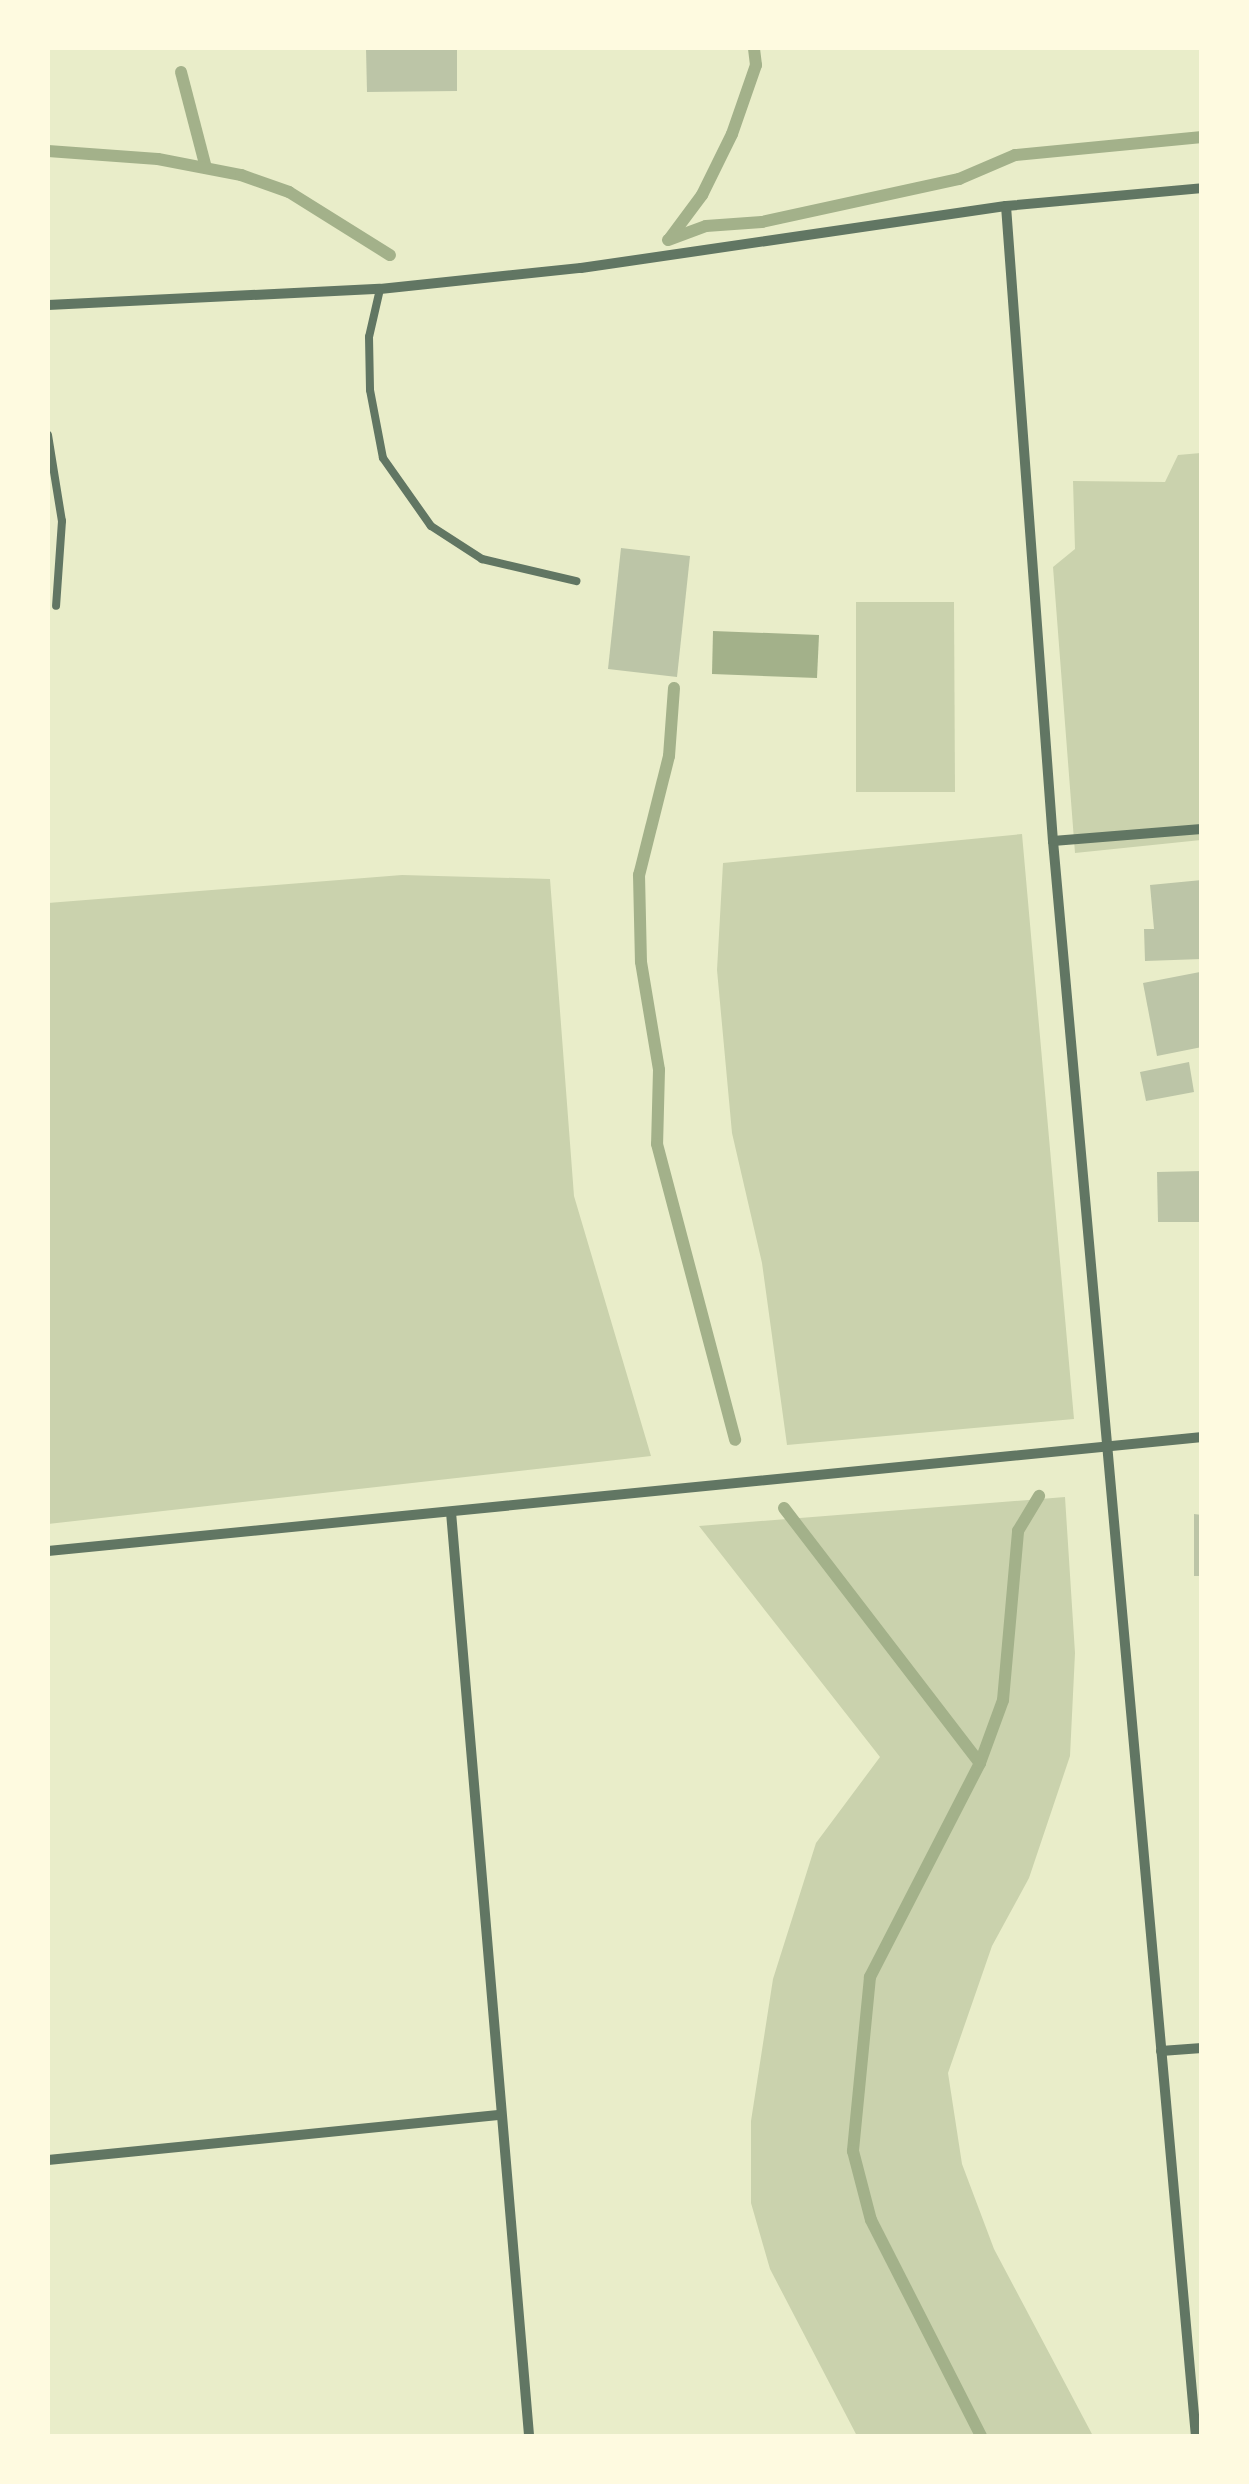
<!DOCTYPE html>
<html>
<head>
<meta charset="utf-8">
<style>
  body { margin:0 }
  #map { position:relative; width:1249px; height:2484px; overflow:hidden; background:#e9edc9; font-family:"Roboto Serif",serif }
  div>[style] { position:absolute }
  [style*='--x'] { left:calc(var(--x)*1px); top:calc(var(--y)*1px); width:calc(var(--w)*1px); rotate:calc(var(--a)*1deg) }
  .green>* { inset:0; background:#cad2ad }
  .water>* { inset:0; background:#a3b18a }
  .stream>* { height:12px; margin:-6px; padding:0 6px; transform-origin:6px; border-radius:6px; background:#a3b18a }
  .building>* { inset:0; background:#bcc5a7 }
  .service>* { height:8px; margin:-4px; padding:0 4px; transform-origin:4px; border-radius:4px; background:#617663 }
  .minor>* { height:10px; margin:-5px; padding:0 5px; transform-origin:5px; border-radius:5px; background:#617663 }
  span { translate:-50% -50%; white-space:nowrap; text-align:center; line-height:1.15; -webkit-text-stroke:9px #fefae0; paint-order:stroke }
  .frame { position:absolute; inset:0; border:50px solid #fefae0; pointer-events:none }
</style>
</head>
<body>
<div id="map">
  <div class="green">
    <div style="clip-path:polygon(1201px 453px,1201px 840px,1075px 853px,1053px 567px,1075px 549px,1073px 481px,1165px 482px,1178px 455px)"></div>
    <div style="clip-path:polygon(856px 602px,954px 602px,955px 792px,856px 792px)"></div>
    <div style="clip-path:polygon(1022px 834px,1074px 1419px,787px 1445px,762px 1263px,732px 1133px,717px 970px,723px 863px)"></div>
    <div style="clip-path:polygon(402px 875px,550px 879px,574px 1196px,651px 1456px,48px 1524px,48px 903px)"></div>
    <div style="clip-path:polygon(1065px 1497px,1075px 1653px,1070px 1756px,1029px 1878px,992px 1946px,948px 2073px,962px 2164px,994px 2249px,1093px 2436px,857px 2436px,770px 2269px,751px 2203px,751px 2121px,773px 1979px,816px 1843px,880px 1757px,699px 1526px)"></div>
  </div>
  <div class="water">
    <div style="clip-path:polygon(713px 631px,819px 635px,817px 678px,712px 674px)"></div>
  </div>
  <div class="stream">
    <div style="--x:181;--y:72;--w:99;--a:75.4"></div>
    <div style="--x:48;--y:151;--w:110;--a:4.2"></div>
    <div style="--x:158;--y:159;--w:85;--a:10.9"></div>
    <div style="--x:241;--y:175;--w:51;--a:19.5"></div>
    <div style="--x:289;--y:192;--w:119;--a:32"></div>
    <div style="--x:670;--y:238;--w:54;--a:-53.3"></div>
    <div style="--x:702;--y:195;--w:68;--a:-63.8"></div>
    <div style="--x:732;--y:134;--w:73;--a:-70.8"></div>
    <div style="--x:756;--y:65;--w:17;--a:-97"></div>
    <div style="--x:668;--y:240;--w:40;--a:-20.2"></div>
    <div style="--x:706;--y:226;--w:56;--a:-4.1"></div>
    <div style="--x:762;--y:222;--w:202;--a:-12.3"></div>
    <div style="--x:959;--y:179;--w:61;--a:-23.2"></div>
    <div style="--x:1015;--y:155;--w:188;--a:-5.5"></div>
    <div style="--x:674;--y:688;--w:68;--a:94.2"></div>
    <div style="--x:669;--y:756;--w:123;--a:104.1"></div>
    <div style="--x:639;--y:875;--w:87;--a:88.7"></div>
    <div style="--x:641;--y:962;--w:109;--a:80.5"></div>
    <div style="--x:659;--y:1070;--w:74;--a:91.5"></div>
    <div style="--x:657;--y:1144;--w:306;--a:75.2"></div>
    <div style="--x:784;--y:1508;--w:322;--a:52.5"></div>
    <div style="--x:980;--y:1763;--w:241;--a:117.2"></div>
    <div style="--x:870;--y:1977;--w:175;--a:95.6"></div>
    <div style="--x:853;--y:2151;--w:71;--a:75.4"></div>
    <div style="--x:871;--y:2220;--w:242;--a:63"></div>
    <div style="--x:980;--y:1763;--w:67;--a:-69.9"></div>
    <div style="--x:1003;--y:1700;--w:170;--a:-84.9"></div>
    <div style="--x:1018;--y:1531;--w:41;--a:-59"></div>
  </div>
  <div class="building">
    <div style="clip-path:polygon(366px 48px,457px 48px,457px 91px,367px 92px)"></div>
    <div style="clip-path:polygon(621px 548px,690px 556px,677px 677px,608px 669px)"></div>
    <div style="clip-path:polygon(1202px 880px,1202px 959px,1145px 961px,1144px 929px,1154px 929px,1150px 885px)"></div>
    <div style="clip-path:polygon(1200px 972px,1202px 1047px,1157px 1056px,1143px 983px)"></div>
    <div style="clip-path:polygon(1189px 1062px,1194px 1092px,1146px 1101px,1140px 1072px)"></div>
    <div style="clip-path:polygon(1202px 1171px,1202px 1222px,1158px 1222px,1157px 1172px)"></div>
    <div style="clip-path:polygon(1194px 1514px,1202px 1515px,1202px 1576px,1194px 1576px)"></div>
  </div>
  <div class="service">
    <div style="--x:380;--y:289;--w:49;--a:102.9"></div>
    <div style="--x:369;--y:337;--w:53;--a:88.9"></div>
    <div style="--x:370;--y:390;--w:69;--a:79.2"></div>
    <div style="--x:383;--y:458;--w:83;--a:54.8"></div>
    <div style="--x:431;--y:526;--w:61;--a:32.9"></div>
    <div style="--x:482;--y:559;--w:97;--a:13.2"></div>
    <div style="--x:48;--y:435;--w:87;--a:80.8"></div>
    <div style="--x:62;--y:521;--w:85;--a:94"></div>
  </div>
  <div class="minor">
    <div style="--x:1006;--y:206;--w:637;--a:85.77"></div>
    <div style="--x:1053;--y:841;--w:1601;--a:84.88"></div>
    <div style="--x:48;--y:305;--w:332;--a:-2.8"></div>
    <div style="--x:380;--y:289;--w:202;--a:-6"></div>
    <div style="--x:581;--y:268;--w:429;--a:-8.3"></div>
    <div style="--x:1006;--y:206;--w:197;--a:-5.2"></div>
    <div style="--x:1053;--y:841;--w:149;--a:-4.6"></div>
    <div style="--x:451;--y:1512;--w:927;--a:85.17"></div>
    <div style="--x:48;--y:1551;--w:1160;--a:-5.64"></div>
    <div style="--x:1161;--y:2051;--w:41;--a:-4.2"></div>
    <div style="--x:48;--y:2160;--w:455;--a:-5.7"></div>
  </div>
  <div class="frame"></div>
</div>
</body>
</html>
